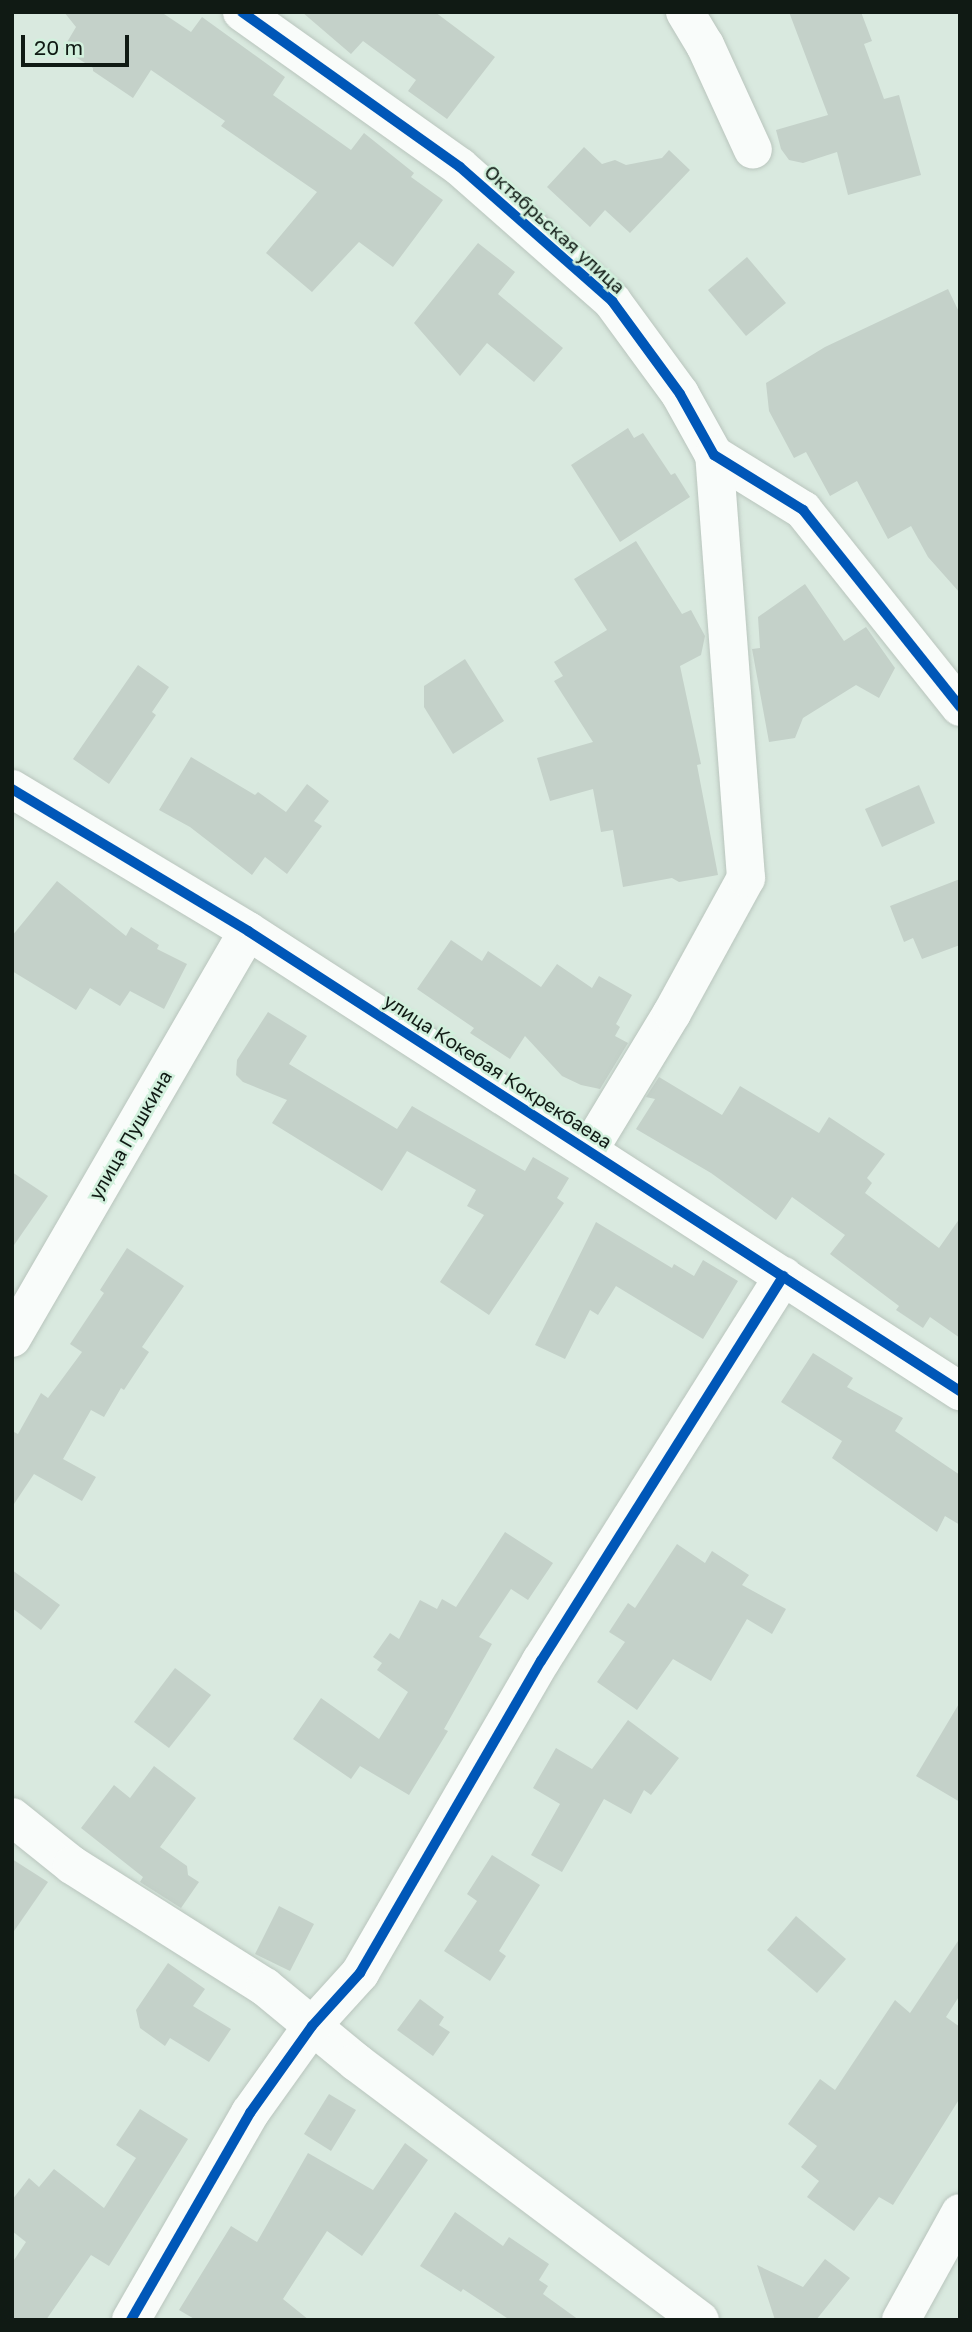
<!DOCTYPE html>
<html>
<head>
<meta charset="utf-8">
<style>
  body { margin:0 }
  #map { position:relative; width:972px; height:2332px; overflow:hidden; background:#d9e9df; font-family:"Golos Text",sans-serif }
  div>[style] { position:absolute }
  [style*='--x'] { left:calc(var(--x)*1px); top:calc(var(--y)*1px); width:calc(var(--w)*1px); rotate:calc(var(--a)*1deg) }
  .building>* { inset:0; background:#c4d1c9 }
  .roads { filter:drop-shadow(0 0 2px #b9c5bd) drop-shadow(0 0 2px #b9c5bd) }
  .minor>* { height:38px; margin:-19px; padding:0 19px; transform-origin:19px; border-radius:19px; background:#f9fcfa }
  .cycleway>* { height:10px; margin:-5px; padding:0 5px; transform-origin:5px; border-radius:5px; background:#0057b8 }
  span { translate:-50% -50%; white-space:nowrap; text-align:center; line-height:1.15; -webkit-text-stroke:5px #d2f0dd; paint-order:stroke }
  .street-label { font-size:19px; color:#101a14 }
  .frame { position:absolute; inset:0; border:14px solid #101a14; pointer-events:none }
  .scale { position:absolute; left:21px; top:35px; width:108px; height:32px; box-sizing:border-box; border:4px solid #101a14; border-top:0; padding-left:9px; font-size:21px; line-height:24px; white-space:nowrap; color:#101a14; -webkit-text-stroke:5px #d2f0dd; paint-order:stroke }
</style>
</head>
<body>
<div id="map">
  <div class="building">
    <div style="clip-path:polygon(64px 12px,161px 12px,191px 32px,202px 17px,285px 77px,273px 95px,351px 150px,364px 133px,414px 173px,411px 177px,443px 200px,393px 267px,359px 242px,312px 292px,266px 253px,317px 192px,221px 126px,225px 121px,151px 70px,133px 98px,93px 71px,93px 68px,63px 49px,76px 27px)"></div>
    <div style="clip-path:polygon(302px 12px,435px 12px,495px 57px,447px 119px,408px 91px,416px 80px,363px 41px,351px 54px)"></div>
    <div style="clip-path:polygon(789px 12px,861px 12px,872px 41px,864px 44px,884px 99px,899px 95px,921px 175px,848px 195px,837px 152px,803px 163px,789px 160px,781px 149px,776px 130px,828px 115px)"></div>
    <div style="clip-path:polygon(584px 147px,602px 164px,615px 160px,626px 165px,662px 158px,669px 150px,690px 170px,630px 233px,605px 210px,590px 227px,547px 187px)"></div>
    <div style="clip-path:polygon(478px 243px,515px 272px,498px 294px,563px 348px,534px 382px,487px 343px,460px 376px,414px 323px)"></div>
    <div style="clip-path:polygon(747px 257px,786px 303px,746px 336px,708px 290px)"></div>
    <div style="clip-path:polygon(948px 289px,960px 314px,960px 593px,928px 557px,911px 526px,888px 539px,857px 481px,830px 496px,806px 452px,794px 458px,769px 411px,766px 383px,825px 347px)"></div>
    <div style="clip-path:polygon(628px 428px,634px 438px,643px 433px,671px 475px,675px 473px,690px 497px,620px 542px,571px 465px)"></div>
    <div style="clip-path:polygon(636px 541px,682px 614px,691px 610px,705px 636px,701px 655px,680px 666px,701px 764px,697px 765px,718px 875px,679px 882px,672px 878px,623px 887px,613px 830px,601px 832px,593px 789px,550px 801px,537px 758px,593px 742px,554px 681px,563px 676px,554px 662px,607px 630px,574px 579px)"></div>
    <div style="clip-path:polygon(805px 584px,844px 641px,866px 627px,895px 668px,879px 698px,856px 685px,803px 718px,795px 738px,769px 742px,752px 649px,760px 648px,758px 617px)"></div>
    <div style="clip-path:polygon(465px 659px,504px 721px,453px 754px,424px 707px,424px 686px)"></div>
    <div style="clip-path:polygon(138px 665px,169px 687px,152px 712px,156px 715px,109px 784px,73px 759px)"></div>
    <div style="clip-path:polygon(191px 757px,255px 795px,258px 792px,286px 812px,307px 784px,329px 801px,314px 821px,322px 826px,287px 874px,265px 857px,252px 875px,190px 827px,159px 810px)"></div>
    <div style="clip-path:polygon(919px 785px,935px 823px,882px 847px,865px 809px)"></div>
    <div style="clip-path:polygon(960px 879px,960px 945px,922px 959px,913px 938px,904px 942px,890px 906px)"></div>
    <div style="clip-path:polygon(57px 881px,126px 936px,131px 927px,159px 945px,157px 949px,187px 964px,164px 1009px,130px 991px,120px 1006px,90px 988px,76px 1010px,12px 971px,12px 936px)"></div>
    <div style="clip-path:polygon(451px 940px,482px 961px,488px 951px,541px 987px,557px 964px,592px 988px,599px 976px,632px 995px,616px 1024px,620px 1027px,615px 1036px,628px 1043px,600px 1089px,581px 1085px,562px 1076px,525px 1036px,510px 1059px,470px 1033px,474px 1028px,417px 989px)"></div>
    <div style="clip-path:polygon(268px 1012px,307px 1036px,289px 1064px,397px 1129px,412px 1106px,525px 1171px,533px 1157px,569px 1178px,557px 1198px,564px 1203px,489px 1315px,440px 1282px,484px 1215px,467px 1206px,476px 1190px,407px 1151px,382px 1191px,272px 1123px,287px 1100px,243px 1082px,236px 1075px,237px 1060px)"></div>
    <div style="clip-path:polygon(659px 1077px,722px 1115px,740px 1086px,819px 1133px,829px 1117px,885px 1154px,867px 1178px,872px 1183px,865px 1193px,939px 1248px,960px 1218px,960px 1338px,930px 1317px,923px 1328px,896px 1310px,899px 1306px,830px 1254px,845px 1235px,792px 1197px,776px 1220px,711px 1173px,636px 1129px,655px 1099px,646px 1097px)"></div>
    <div style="clip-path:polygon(12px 1172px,48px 1196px,12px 1248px)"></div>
    <div style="clip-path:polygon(596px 1222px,672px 1268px,674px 1264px,694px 1276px,703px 1260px,738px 1281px,703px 1339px,616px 1286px,598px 1315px,590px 1310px,565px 1359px,535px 1345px)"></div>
    <div style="clip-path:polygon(127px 1248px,184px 1286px,142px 1347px,149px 1352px,124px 1390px,121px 1388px,104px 1417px,91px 1410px,63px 1459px,96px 1477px,82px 1501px,34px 1474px,12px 1507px,12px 1431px,18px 1434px,41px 1393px,48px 1398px,82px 1352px,70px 1344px,104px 1293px,100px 1290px)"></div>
    <div style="clip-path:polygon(813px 1353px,853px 1378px,847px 1387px,903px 1418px,895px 1431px,960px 1475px,960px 1525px,945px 1516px,937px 1532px,832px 1458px,842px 1441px,781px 1402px)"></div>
    <div style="clip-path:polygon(505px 1532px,553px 1563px,528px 1600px,511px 1589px,479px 1637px,492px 1644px,444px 1729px,448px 1731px,409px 1795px,360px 1766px,351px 1779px,293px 1739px,321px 1698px,379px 1739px,408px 1692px,377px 1670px,382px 1663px,373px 1657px,390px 1633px,399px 1639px,420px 1600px,437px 1609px,442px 1599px,456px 1607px)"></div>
    <div style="clip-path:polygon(677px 1544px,705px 1563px,712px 1551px,749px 1575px,742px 1585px,786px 1609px,772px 1634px,747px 1619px,711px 1681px,673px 1659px,637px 1710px,597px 1682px,625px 1642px,609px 1632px,628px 1603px,635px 1608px)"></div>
    <div style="clip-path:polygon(12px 1570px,60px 1605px,41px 1630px,12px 1608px)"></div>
    <div style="clip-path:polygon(175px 1668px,211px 1695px,169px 1748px,134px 1722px)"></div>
    <div style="clip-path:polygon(960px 1702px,960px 1802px,916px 1776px)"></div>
    <div style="clip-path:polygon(628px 1720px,679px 1758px,651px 1795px,644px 1790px,631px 1814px,604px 1799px,562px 1872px,531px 1855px,560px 1804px,533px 1788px,556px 1748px,592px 1769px)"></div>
    <div style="clip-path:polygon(154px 1766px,196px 1798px,160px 1847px,187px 1866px,188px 1875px,199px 1882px,181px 1908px,140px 1882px,143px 1877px,81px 1828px,114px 1785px,130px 1798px)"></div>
    <div style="clip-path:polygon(492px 1855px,540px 1885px,499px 1951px,506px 1956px,490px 1981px,444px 1951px,477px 1901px,467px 1894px)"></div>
    <div style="clip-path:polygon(12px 1859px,48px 1882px,12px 1934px)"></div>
    <div style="clip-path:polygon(279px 1906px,314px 1924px,290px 1971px,255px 1954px)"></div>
    <div style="clip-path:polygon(796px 1916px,846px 1959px,817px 1993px,767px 1950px)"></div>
    <div style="clip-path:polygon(960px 1938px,960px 1995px,946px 2017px,960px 2027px,960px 2098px,893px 2205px,879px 2197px,854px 2231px,807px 2197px,819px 2181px,801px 2167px,817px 2146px,788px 2124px,820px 2079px,835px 2090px,895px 2000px,910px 2013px)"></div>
    <div style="clip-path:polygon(168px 1963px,205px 1989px,193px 2006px,231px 2029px,209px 2062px,170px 2038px,165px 2046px,140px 2028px,136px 2010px)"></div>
    <div style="clip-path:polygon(420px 1999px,444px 2017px,439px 2025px,450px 2032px,433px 2056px,397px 2030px)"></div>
    <div style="clip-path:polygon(329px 2094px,356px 2110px,331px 2151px,304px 2134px)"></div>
    <div style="clip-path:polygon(140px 2109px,188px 2139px,109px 2266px,91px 2255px,46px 2320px,12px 2320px,12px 2263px,26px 2242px,12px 2231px,12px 2200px,29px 2178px,39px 2187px,54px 2169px,104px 2208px,136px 2158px,116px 2145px)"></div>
    <div style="clip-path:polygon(405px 2143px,428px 2160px,362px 2256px,327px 2231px,283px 2299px,309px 2320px,196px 2320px,179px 2310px,231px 2226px,257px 2242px,308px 2153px,373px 2190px)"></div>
    <div style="clip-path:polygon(455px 2212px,503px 2246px,509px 2237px,549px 2264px,539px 2280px,548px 2286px,543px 2294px,579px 2320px,510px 2320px,463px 2289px,461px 2292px,420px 2266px)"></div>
    <div style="clip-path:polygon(825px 2259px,850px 2278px,816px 2320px,775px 2320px,757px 2265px,803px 2287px)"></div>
  </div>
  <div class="roads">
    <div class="minor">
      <div style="--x:242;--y:12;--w:267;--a:35.4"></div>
      <div style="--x:460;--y:167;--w:203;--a:41.4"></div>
      <div style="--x:612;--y:301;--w:115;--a:53.8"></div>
      <div style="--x:680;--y:394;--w:70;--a:60.9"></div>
      <div style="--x:714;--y:455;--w:105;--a:31.7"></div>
      <div style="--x:803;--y:510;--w:252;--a:51.4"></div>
      <div style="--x:685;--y:12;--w:39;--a:59"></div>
      <div style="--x:705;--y:45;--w:115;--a:65.4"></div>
      <div style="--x:12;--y:789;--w:275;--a:31"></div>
      <div style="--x:248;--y:931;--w:848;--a:32.87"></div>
      <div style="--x:589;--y:1150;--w:160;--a:-58.8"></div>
      <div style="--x:672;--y:1013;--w:154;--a:-61.3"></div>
      <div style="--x:746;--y:878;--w:424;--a:-94.3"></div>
      <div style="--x:12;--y:1338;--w:470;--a:-59.9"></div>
      <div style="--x:12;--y:1817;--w:77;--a:38.7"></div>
      <div style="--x:72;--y:1865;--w:228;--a:32.3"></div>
      <div style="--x:265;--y:1987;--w:118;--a:39.5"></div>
      <div style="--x:356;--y:2062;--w:430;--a:36.9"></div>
      <div style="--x:131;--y:2320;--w:239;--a:-60.1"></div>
      <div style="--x:250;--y:2113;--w:107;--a:-54.5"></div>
      <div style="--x:312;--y:2026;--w:72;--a:-47.8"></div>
      <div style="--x:360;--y:1973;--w:361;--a:-59.9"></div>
      <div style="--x:541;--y:1661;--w:455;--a:-57.8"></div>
      <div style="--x:901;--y:2320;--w:122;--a:-61.1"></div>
    </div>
  </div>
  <div class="cycleway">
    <div style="--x:242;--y:12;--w:267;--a:35.4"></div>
    <div style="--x:460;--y:167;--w:203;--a:41.4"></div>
    <div style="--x:612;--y:301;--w:115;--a:53.8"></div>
    <div style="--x:680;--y:394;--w:70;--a:60.9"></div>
    <div style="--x:714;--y:455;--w:105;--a:31.7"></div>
    <div style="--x:803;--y:510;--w:252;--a:51.4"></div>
    <div style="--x:12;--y:789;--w:275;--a:31"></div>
    <div style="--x:248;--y:931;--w:848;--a:32.87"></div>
    <div style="--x:131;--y:2320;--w:239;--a:-60.1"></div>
    <div style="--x:250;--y:2113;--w:107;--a:-54.5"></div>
    <div style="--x:312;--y:2026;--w:72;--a:-47.8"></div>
    <div style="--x:360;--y:1973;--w:361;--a:-59.9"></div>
    <div style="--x:541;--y:1661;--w:455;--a:-57.8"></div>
  </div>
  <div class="street-label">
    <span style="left:555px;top:229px;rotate:42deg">Октябрьская улица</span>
    <span style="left:498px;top:1071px;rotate:33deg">улица Кокебая Кокрекбаева</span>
    <span style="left:130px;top:1135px;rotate:-60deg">улица Пушкина</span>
  </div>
  <div class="frame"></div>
  <div class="scale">20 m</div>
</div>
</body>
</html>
